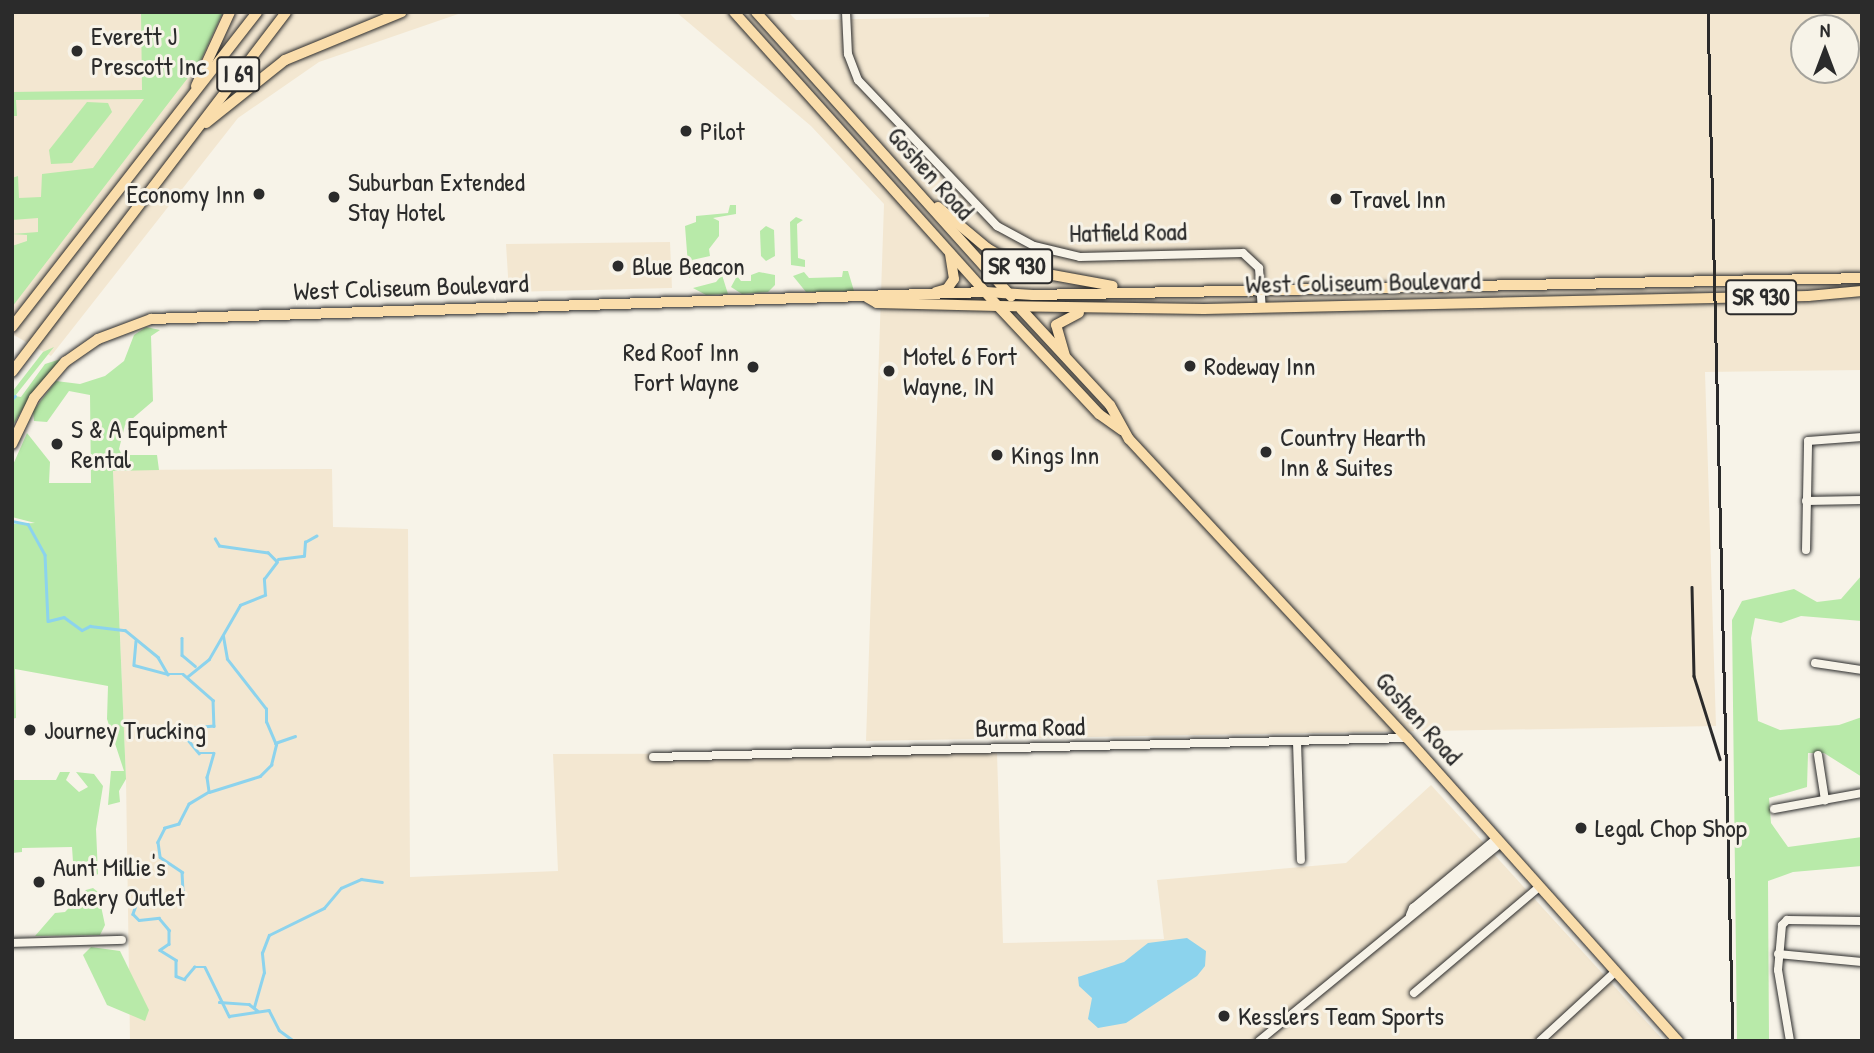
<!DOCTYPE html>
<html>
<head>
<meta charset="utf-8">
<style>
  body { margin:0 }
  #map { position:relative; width:1874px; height:1053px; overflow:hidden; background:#f7f3e8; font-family:"Patrick Hand",sans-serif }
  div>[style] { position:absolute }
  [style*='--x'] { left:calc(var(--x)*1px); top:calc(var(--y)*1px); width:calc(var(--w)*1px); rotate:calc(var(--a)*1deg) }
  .built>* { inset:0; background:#f3e7d1 }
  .green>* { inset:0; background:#b8eaa9 }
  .water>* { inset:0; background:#8cd3ed }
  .stream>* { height:2.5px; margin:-1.25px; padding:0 1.25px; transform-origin:1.25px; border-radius:1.25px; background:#8cd3ed }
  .roads { filter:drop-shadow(0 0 2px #2b2b2b) drop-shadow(0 0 2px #2b2b2b) }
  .minor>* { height:8px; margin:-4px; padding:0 4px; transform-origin:4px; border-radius:4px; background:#f7f3e8 }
  .major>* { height:10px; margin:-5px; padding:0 5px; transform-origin:5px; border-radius:5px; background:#faddab }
  .highway>* { height:10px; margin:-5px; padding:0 5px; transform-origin:5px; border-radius:5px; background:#faddab }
  .rail>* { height:2.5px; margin:-1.25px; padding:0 1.25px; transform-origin:1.25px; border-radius:1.25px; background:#2b2b2b }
  .dots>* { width:19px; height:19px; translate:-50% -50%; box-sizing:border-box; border:4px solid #f7f3e8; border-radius:50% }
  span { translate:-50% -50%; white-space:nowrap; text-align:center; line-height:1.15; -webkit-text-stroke:6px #f7f3e8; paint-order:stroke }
  .shield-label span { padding:2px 5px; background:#f7f3e8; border:2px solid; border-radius:5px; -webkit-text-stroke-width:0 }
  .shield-label { font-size:24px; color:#2b2b2b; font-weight:700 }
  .poi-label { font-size:26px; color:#2b2b2b }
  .left { translate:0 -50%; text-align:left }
  .right { translate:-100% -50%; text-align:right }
  .street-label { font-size:26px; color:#2b2b2b }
  .frame { position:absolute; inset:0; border:14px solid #2b2b2b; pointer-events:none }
  .north { position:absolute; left:1790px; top:14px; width:70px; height:70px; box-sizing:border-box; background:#f7f3e8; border:2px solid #a5a39c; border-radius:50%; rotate:0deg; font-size:19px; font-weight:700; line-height:28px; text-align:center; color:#2b2b2b }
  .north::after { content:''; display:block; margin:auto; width:24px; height:32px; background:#2b2b2b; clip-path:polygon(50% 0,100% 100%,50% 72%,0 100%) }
</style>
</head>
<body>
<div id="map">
  <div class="built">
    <div style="clip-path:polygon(12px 12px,464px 12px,319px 62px,238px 118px,51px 356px,12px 334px)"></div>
    <div style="clip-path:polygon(evenodd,676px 12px,788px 12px,796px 20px,989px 17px,989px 12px,1862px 12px,1862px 370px,1705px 372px,1716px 726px,866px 741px,884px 204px,811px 126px,676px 12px,1804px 28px,1846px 28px,1846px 70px,1804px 70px,1804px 28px)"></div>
    <div style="clip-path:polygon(670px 242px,672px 288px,509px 292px,506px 244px)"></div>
    <div style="clip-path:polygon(332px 469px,333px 527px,408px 529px,410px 877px,558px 871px,553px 754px,997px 753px,1003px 943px,1164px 939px,1157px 880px,1346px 863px,1431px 785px,1664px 1041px,130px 1041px,126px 779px,113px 470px)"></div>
  </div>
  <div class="green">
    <div style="clip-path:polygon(141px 12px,223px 12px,200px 62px,12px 307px,12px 246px,27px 241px,27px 235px,12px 234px,38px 232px,38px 218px,12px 220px,12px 178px,18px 176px,19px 198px,41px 197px,42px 174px,93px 168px,144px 99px,16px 100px,17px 116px,12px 116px,12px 92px,142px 90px)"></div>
    <div style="clip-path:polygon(87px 102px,108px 103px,112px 112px,72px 163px,51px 164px,49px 150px)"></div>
    <div style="clip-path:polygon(730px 205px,736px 205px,736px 214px,713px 218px,719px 221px,719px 236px,709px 249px,710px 256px,692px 260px,696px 269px,689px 278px,685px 226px,696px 222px,696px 216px,728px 213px)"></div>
    <div style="clip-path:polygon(796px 217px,803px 220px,797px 224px,798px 258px,805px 260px,805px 267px,791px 265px,790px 222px)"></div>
    <div style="clip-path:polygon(766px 226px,774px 230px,775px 256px,766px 261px,761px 256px,760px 231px)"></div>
    <div style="clip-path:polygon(843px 271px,848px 271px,854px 291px,806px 292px,793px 276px,804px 272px,809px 278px,842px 277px)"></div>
    <div style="clip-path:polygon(759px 272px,775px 275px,775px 285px,768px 292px,742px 294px,731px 287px,737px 276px,741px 281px,751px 281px,751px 275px)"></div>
    <div style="clip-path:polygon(722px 275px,728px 294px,706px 295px,693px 288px,716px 282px)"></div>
    <div style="clip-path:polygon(146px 327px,160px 330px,151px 336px,153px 401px,125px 425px,119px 449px,122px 455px,157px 455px,159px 470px,113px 471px,126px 779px,119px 791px,120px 802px,108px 805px,111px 771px,124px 771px,107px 719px,108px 686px,15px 669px,16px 718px,12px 719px,12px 524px,35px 523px,12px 517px,12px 467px,27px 433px,50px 462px,49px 483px,91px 483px,90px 395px,69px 391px,47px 422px,34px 421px,33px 411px,56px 381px,80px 384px,105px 376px,124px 361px,134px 335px)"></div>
    <div style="clip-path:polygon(54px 347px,15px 396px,21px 397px,45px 364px,64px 358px,30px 397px,12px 427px,12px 392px,43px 352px)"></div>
    <div style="clip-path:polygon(1862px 575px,1862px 621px,1801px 616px,1781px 623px,1755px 618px,1751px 638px,1758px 721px,1780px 730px,1839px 725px,1862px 717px,1862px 777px,1824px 753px,1808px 753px,1807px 787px,1769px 798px,1771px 823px,1788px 847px,1862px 837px,1862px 866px,1793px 872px,1768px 881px,1769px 1041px,1737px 1041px,1732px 620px,1742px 601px,1794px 589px,1817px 602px,1841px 599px)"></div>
    <div style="clip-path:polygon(60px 772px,70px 772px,66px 780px,79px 792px,88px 787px,76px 772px,94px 774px,103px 786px,96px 829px,98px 874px,94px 877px,73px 862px,72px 847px,22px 848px,22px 852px,12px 853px,12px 780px,56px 780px)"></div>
    <div style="clip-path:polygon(93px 888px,98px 892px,105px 925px,100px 935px,35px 936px,55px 913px,65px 912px,86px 890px)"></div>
    <div style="clip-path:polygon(91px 947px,120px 951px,149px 1010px,145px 1021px,107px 1005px,83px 955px)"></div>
  </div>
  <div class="water">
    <div style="clip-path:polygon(1187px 938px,1206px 951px,1205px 966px,1197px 976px,1126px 1023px,1098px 1028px,1088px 1019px,1092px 998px,1079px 986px,1078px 977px,1124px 962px,1148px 943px)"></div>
  </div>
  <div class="stream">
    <div style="--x:12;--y:399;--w:4;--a:-45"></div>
    <div style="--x:12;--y:521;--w:16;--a:11"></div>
    <div style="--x:28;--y:524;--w:35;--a:61"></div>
    <div style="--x:45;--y:555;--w:66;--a:87.4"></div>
    <div style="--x:48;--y:621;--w:16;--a:-14"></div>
    <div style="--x:64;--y:617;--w:22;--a:36"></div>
    <div style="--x:82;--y:630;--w:9;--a:-27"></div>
    <div style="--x:90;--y:626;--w:35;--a:7"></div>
    <div style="--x:125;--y:630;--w:43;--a:39.3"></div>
    <div style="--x:158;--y:657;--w:20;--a:60"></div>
    <div style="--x:168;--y:674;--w:15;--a:0"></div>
    <div style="--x:183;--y:674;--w:40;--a:41"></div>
    <div style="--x:213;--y:700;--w:26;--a:88"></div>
    <div style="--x:214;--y:726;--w:24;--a:175"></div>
    <div style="--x:190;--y:728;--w:9;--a:139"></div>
    <div style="--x:183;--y:734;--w:25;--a:50"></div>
    <div style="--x:199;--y:753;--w:15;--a:0"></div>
    <div style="--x:214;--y:753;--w:25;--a:106"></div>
    <div style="--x:207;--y:777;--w:15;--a:82"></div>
    <div style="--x:209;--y:792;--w:23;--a:149"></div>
    <div style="--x:189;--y:804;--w:22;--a:117"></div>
    <div style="--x:179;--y:824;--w:15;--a:164"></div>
    <div style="--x:165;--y:828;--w:16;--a:117"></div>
    <div style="--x:158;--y:842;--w:15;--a:82"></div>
    <div style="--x:160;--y:857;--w:27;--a:34"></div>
    <div style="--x:182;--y:872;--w:19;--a:87"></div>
    <div style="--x:183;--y:891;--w:16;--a:145"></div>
    <div style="--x:170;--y:900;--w:32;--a:180"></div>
    <div style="--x:138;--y:900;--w:15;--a:110"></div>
    <div style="--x:133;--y:914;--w:8;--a:45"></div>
    <div style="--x:139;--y:920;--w:20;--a:-6"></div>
    <div style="--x:159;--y:918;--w:16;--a:50"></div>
    <div style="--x:169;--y:930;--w:14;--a:90"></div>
    <div style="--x:169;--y:944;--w:11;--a:146"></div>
    <div style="--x:160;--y:950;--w:19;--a:32"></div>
    <div style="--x:176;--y:960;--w:16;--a:90"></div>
    <div style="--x:176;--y:976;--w:9;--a:21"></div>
    <div style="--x:184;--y:979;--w:16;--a:-50"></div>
    <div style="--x:194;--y:967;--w:11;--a:0"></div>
    <div style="--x:205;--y:967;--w:55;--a:63.9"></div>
    <div style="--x:229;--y:1016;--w:40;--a:-8.5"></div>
    <div style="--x:269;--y:1010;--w:22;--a:63"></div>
    <div style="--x:279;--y:1030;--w:19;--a:36"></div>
    <div style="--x:278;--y:559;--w:26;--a:-7"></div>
    <div style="--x:304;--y:556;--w:14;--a:-86"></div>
    <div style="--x:305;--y:542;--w:13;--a:-29"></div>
    <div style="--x:182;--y:638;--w:17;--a:90"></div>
    <div style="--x:182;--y:655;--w:17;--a:40"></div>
    <div style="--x:136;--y:641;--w:24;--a:95"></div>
    <div style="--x:134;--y:665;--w:34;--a:15"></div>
    <div style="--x:187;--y:677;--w:28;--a:-39"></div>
    <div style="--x:209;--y:659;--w:62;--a:-60.1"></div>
    <div style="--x:240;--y:605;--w:27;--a:-22"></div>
    <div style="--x:265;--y:595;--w:16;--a:-94"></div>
    <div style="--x:264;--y:579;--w:21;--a:-53"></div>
    <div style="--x:277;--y:562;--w:13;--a:-135"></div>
    <div style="--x:268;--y:553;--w:49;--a:-171.9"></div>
    <div style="--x:219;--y:546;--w:8;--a:-120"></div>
    <div style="--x:275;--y:743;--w:21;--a:-19"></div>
    <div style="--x:209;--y:792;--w:53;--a:-17.4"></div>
    <div style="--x:260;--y:776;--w:16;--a:-45"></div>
    <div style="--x:271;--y:765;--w:21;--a:-76"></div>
    <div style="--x:276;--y:745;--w:25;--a:-113"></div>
    <div style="--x:266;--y:722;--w:13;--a:-90"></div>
    <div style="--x:266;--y:709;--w:63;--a:-128"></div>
    <div style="--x:227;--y:659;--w:23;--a:-100"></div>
    <div style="--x:219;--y:1002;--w:30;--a:4"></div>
    <div style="--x:249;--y:1004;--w:11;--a:38"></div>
    <div style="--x:254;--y:1007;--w:35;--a:-74"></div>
    <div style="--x:264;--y:973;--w:20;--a:-96"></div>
    <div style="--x:262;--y:953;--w:19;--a:-69"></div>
    <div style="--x:269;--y:935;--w:61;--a:-26.1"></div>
    <div style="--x:324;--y:908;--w:26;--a:-50"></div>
    <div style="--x:341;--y:888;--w:22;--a:-24"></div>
    <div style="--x:361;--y:879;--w:21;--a:8"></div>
    <div style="--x:304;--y:1041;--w:4;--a:0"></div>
    <div style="--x:327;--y:1041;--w:6;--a:0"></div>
  </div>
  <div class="roads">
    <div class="minor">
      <div style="--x:846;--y:12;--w:42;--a:87.3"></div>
      <div style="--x:848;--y:54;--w:28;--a:69"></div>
      <div style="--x:858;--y:80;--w:202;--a:46.4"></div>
      <div style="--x:997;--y:226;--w:42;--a:28.4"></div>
      <div style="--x:1034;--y:246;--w:47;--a:13.4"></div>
      <div style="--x:1080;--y:257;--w:163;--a:-1.4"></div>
      <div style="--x:1243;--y:253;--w:22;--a:43"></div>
      <div style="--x:1259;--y:268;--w:39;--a:86"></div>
      <div style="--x:1806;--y:501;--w:56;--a:-1"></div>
      <div style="--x:1806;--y:550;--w:109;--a:-88.9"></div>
      <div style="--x:1808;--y:441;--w:54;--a:-4.2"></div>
      <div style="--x:1815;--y:663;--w:48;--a:8.5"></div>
      <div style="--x:1297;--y:742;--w:118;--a:88.1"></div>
      <div style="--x:1818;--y:755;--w:46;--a:81.2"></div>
      <div style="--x:653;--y:757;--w:754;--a:-1.44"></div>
      <div style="--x:1774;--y:809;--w:89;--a:-10.3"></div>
      <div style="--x:1410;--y:915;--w:8;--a:-67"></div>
      <div style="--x:1413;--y:908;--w:109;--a:-39.8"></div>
      <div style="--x:12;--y:943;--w:110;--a:-1.6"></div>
      <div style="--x:1778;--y:954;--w:84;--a:5.4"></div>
      <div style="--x:1414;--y:993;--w:164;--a:-40.3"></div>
      <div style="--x:1259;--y:1041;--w:313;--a:-39.3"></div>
      <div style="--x:1540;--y:1041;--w:102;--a:-42.6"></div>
      <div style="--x:1790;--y:1041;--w:72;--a:-99.6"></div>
      <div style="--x:1778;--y:970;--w:45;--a:-84.9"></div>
      <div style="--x:1782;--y:925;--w:7;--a:-45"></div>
      <div style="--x:1787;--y:920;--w:75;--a:0.8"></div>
    </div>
    <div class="major">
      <div style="--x:868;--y:298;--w:10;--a:29"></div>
      <div style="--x:877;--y:303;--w:121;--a:1.4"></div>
      <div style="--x:998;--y:306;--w:148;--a:46.9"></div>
      <div style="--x:1099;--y:414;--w:28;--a:35"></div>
      <div style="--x:1021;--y:309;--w:131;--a:47.2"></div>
      <div style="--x:1110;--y:405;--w:39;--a:61"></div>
      <div style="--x:1129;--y:439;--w:408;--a:47.1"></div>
      <div style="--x:1407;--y:738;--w:407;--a:48.2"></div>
      <div style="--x:12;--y:444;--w:51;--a:-64.4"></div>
      <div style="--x:34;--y:398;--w:48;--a:-49.3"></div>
      <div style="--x:65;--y:362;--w:40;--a:-34.9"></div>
      <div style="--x:98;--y:339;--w:57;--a:-20.7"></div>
      <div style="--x:151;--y:319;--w:835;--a:-1.85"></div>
    </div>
    <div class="highway">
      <div style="--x:734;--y:12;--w:395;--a:48.1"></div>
      <div style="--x:998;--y:306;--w:206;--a:0.8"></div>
      <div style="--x:1204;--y:309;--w:604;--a:-1.23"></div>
      <div style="--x:1808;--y:296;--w:54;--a:-5.3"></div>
      <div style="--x:756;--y:12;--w:382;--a:48.1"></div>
      <div style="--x:196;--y:86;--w:81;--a:-65.3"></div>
      <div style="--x:206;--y:123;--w:101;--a:-38.6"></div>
      <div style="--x:285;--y:60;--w:126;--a:-22.3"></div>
      <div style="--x:938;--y:207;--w:64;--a:39.9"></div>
      <div style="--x:987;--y:248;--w:44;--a:30.1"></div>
      <div style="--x:1025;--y:270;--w:89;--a:10.3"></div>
      <div style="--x:936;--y:292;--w:11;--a:-15"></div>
      <div style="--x:947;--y:289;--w:12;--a:-55"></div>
      <div style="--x:954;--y:279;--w:26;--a:-99"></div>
      <div style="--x:986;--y:292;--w:47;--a:3.7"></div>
      <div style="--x:1033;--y:295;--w:829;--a:-1.17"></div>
      <div style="--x:12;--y:327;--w:399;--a:-52.1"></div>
      <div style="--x:1065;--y:356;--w:32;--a:-106"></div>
      <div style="--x:1056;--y:325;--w:26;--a:-28"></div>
      <div style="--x:12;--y:372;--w:452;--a:-52.7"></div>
    </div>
  </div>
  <div class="rail">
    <div style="--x:1708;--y:12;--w:1029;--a:88.61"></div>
    <div style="--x:1692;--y:587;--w:89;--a:88.7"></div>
    <div style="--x:1694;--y:676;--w:87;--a:72.6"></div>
  </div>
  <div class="dots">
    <div style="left:77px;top:51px;background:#2b2b2b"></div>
    <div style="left:686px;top:131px;background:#2b2b2b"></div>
    <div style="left:259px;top:194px;background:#2b2b2b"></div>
    <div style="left:334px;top:197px;background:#2b2b2b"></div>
    <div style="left:1336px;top:199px;background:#2b2b2b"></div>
    <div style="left:618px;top:266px;background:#2b2b2b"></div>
    <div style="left:1190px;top:366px;background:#2b2b2b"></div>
    <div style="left:753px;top:367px;background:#2b2b2b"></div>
    <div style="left:889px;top:371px;background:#2b2b2b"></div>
    <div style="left:57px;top:444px;background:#2b2b2b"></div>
    <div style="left:1266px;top:452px;background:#2b2b2b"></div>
    <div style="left:997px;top:455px;background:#2b2b2b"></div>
    <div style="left:30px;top:730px;background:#2b2b2b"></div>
    <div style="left:1581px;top:828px;background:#2b2b2b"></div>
    <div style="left:39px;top:882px;background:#2b2b2b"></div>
    <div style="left:1224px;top:1016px;background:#2b2b2b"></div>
  </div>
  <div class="shield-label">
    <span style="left:238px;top:74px">I 69</span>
    <span style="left:1017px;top:266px">SR 930</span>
    <span style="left:1761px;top:297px">SR 930</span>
  </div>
  <div class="poi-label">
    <span class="left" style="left:91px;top:51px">Everett J<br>Prescott Inc</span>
    <span class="left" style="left:700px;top:131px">Pilot</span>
    <span class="left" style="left:348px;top:197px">Suburban Extended<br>Stay Hotel</span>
    <span class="right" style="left:245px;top:194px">Economy Inn</span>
    <span class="left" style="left:1350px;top:199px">Travel Inn</span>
    <span class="left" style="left:632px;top:266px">Blue Beacon</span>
    <span class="right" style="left:739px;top:367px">Red Roof Inn<br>Fort Wayne</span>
    <span class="left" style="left:903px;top:371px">Motel 6 Fort<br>Wayne, IN</span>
    <span class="left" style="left:1204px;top:366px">Rodeway Inn</span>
    <span class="left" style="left:71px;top:444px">S &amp; A Equipment<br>Rental</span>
    <span class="left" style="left:1280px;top:452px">Country Hearth<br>Inn &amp; Suites</span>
    <span class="left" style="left:1011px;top:455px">Kings Inn</span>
    <span class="left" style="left:44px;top:730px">Journey Trucking</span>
    <span class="left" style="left:1595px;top:828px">Legal Chop Shop</span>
    <span class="left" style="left:53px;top:882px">Aunt Millie's<br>Bakery Outlet</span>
    <span class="left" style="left:1238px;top:1016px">Kesslers Team Sports</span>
  </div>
  <div class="street-label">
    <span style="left:931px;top:173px;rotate:48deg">Goshen Road</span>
    <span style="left:1128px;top:232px;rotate:-1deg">Hatfield Road</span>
    <span style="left:1363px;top:282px;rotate:-1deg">West Coliseum Boulevard</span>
    <span style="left:411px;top:287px;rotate:-2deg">West Coliseum Boulevard</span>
    <span style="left:1419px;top:718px;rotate:48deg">Goshen Road</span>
    <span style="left:1030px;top:727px;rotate:-1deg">Burma Road</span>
  </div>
  <div class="frame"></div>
  <div class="north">N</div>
</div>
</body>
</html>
